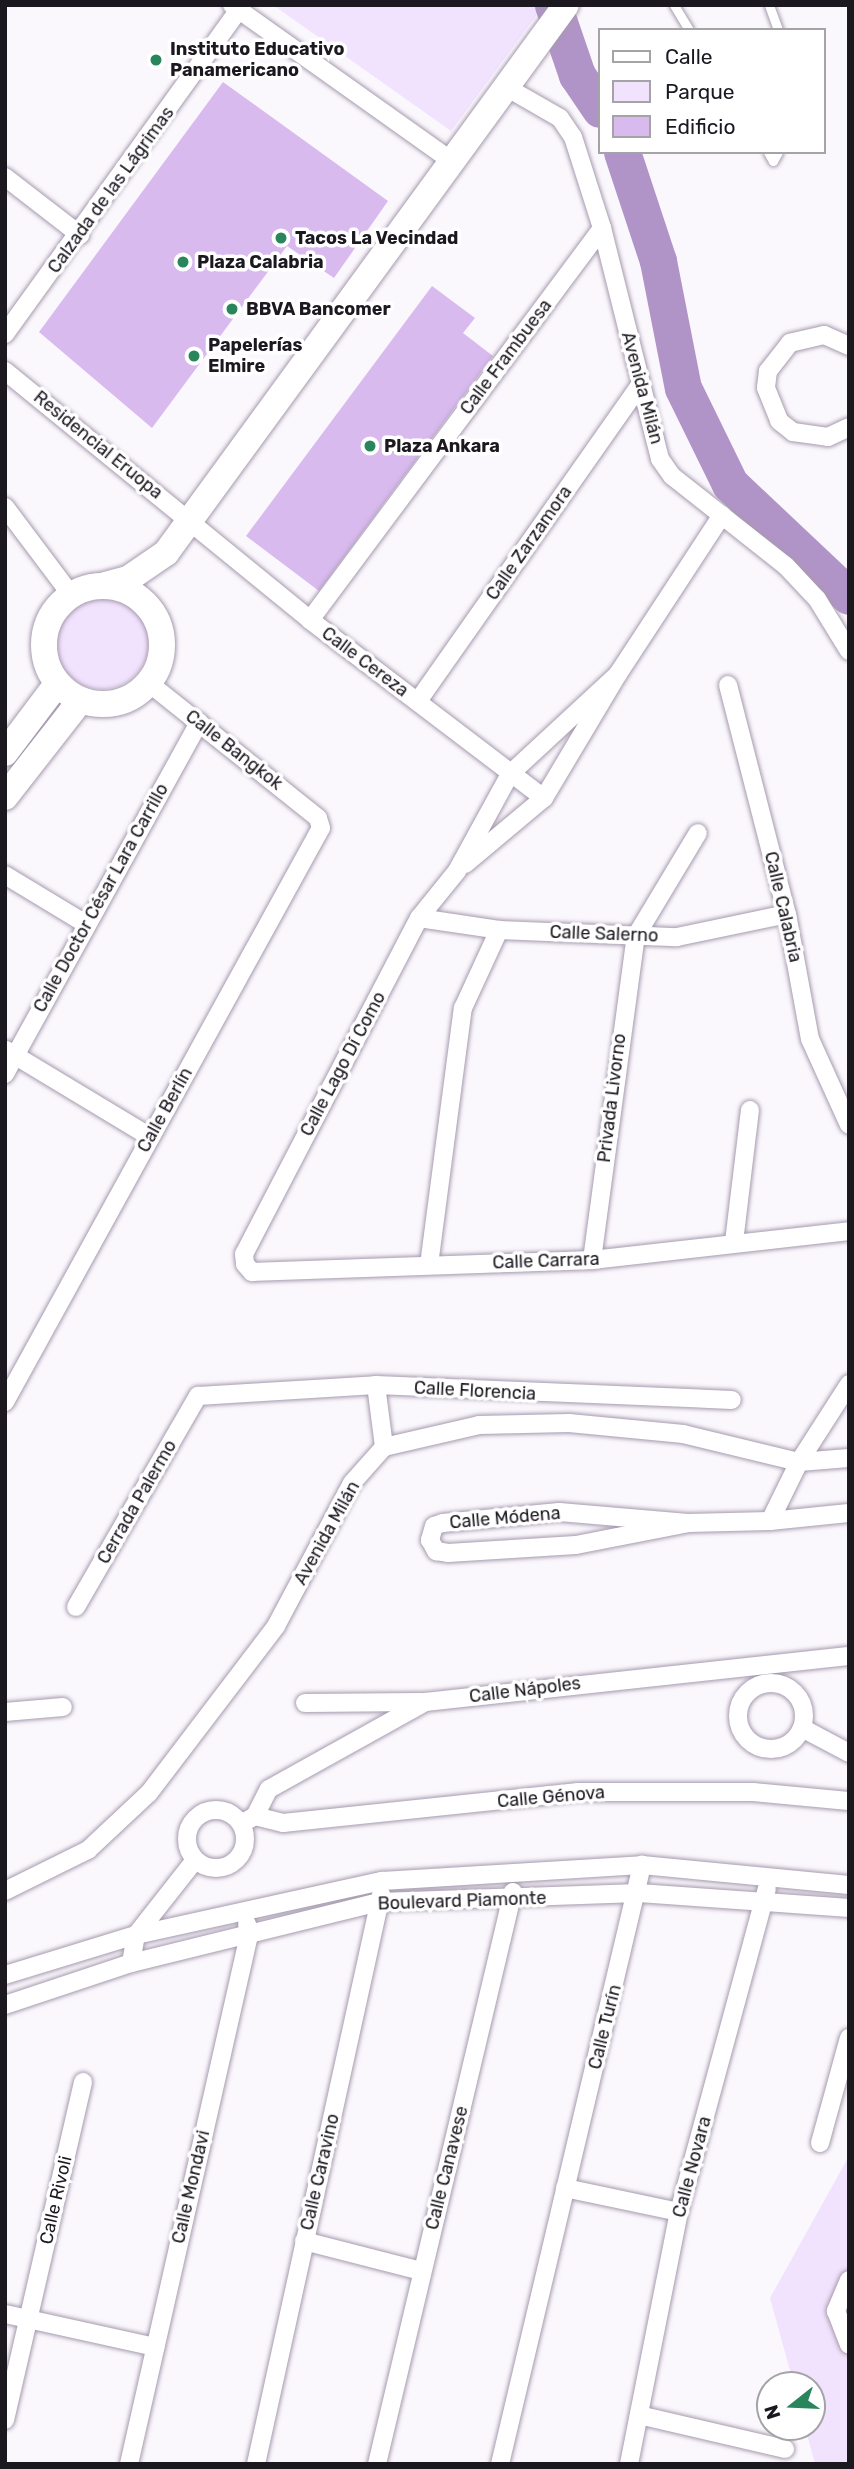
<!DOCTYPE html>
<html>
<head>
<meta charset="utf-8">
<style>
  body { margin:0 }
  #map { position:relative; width:854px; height:2469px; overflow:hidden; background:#fbf8fd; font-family:Rubik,sans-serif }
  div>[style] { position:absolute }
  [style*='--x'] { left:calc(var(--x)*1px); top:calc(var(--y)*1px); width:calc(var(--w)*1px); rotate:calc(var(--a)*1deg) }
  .green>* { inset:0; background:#f1e2fd }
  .round { border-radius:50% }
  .river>* { height:37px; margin:-18.5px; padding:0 18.5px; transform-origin:18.5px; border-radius:18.5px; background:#b194c7 }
  .building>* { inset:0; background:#d8baef }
  .roads { filter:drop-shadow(0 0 2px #a69aaf) drop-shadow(0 0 2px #a69aaf) }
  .lane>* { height:9px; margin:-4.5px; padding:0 4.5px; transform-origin:4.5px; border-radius:4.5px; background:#fff }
  .street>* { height:18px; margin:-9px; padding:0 9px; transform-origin:9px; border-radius:9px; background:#fff }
  .street>.ring { margin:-9px; padding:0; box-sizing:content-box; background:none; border:18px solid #fff; border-radius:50% }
  .secondary>* { height:26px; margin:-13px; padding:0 13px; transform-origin:13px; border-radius:13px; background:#fff }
  .secondary>.ring { margin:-13px; padding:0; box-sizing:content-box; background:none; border:26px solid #fff; border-radius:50% }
  .dots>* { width:19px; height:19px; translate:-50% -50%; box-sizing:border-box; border:4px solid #fff; border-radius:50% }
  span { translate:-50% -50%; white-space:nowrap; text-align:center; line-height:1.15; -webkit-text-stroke:7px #fff; paint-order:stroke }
  .poi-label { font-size:18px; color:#1c1820; font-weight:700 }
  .left { translate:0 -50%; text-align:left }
  .street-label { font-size:18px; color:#1c1820 }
  .frame { position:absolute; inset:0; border:7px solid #1c1820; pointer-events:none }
  .legend { position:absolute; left:598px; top:28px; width:228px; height:126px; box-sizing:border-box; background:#fff; border:2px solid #a4a3a6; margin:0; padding:9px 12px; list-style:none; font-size:21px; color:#1c1820 }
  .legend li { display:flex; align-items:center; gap:14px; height:35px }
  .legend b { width:35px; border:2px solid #a4a3a6 }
  .north { position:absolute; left:756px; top:2371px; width:70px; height:70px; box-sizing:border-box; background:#fff; border:2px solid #a4a3a6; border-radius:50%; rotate:252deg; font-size:19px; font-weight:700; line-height:28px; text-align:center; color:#1c1820 }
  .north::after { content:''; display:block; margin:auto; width:24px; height:32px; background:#29855c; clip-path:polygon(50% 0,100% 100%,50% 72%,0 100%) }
</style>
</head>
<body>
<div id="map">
  <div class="green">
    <div style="clip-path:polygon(273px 5px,544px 5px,451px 131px)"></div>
    <div class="round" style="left:55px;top:595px;width:94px;height:94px"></div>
    <div style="clip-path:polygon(849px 2156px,849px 2464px,815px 2464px,805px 2427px,812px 2427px,812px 2385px,794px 2385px,770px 2298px)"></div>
  </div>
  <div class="river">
    <div style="--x:553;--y:5;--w:74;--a:71.1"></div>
    <div style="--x:577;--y:75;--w:41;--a:55.9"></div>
    <div style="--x:622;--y:152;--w:115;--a:71.7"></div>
    <div style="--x:658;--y:261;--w:129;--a:78.9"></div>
    <div style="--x:683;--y:388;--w:107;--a:63.9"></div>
    <div style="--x:730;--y:484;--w:163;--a:43.3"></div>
  </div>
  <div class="building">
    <div style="clip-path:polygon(223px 82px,388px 201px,334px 278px,287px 246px,152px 428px,39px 332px)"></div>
    <div style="clip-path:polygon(432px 286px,475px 318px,463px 333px,493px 356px,319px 591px,246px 536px)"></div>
  </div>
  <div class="roads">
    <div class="lane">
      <div style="--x:674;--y:5;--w:29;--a:59"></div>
      <div style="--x:769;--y:5;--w:27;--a:70"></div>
      <div style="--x:768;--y:152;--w:10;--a:61"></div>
      <div style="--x:773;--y:161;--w:10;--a:-61"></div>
    </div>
    <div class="street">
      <div style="--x:232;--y:5;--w:271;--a:35.4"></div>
      <div style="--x:506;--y:87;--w:62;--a:29.9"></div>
      <div style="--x:560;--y:118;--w:23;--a:56"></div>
      <div style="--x:573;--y:137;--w:96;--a:72.3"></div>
      <div style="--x:602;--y:228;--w:238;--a:75.9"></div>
      <div style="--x:660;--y:459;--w:21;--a:55"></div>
      <div style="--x:672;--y:476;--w:145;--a:38.3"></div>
      <div style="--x:786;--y:566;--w:45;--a:46.8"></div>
      <div style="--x:817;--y:599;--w:61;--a:58.4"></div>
      <div style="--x:5;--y:177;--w:95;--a:37.7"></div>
      <div style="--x:5;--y:334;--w:400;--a:-54.2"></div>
      <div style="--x:849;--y:346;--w:27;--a:-156"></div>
      <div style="--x:824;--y:335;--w:35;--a:167"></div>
      <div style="--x:790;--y:343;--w:36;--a:128"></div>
      <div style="--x:768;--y:371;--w:17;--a:97"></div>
      <div style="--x:766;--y:388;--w:35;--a:68"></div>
      <div style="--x:779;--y:421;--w:18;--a:38"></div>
      <div style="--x:793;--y:432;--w:35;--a:8"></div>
      <div style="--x:828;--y:437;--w:23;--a:-25"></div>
      <div style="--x:5;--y:371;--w:394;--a:39.2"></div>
      <div style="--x:310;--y:620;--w:294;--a:37.3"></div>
      <div style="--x:5;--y:507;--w:110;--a:53.1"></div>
      <div style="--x:310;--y:620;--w:489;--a:-53.3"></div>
      <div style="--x:618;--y:674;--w:147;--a:137.2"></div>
      <div style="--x:510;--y:774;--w:111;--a:118.7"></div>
      <div style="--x:457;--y:871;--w:60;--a:129"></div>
      <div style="--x:419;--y:918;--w:379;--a:117.5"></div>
      <div style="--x:244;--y:1254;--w:10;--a:84"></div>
      <div style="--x:245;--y:1264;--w:11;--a:49"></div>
      <div style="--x:252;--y:1272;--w:340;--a:-2"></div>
      <div style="--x:592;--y:1260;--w:259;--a:-6.4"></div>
      <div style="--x:728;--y:685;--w:236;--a:75.6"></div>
      <div style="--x:787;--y:914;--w:127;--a:79.6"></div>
      <div style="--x:810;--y:1039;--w:94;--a:65.6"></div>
      <div style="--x:418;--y:701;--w:386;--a:-54.9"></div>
      <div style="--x:465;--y:864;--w:103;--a:-39.9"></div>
      <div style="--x:544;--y:798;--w:144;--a:-59.2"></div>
      <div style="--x:618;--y:674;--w:190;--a:-56.8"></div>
      <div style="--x:5;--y:875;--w:95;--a:31.2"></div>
      <div style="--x:419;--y:918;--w:81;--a:8.5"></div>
      <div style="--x:499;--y:930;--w:178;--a:2.3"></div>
      <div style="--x:677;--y:937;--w:112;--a:-11.8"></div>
      <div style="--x:6;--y:1050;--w:168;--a:31.1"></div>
      <div style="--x:5;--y:1074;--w:402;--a:-61.1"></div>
      <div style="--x:734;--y:1242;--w:133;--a:-83.1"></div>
      <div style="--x:592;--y:1260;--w:327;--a:-82.3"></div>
      <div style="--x:636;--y:936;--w:120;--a:-59"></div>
      <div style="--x:429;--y:1265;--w:259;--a:-82.5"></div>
      <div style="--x:463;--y:1008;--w:86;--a:-65.2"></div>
      <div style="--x:376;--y:1385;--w:63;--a:82.6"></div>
      <div style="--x:5;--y:1402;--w:655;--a:-61.17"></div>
      <div style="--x:321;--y:828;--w:10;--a:-107"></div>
      <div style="--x:318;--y:818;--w:216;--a:-141.4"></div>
      <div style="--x:770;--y:1521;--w:66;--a:-63.8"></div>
      <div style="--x:799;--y:1462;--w:93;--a:-57.3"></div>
      <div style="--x:688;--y:1523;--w:129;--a:-175.1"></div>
      <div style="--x:559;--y:1512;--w:117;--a:174.6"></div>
      <div style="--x:443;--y:1523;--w:9;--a:162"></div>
      <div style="--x:434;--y:1526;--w:15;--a:106"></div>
      <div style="--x:430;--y:1540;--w:13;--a:61"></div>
      <div style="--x:436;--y:1551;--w:12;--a:9"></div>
      <div style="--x:448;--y:1553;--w:128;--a:-3.6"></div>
      <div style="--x:576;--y:1545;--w:114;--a:-11.1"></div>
      <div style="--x:688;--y:1523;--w:82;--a:-1.4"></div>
      <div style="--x:770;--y:1521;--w:79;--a:-5.8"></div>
      <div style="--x:76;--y:1607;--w:244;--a:-60"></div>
      <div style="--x:198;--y:1396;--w:178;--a:-3.5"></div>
      <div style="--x:376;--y:1385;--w:356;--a:2.4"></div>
      <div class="ring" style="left:738px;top:1683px;width:48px;height:48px"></div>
      <div style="--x:305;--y:1703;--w:116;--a:-0.5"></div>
      <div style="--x:5;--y:1712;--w:58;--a:-4.9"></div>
      <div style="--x:802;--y:1728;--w:53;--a:28"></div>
      <div class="ring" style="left:187px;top:1810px;width:40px;height:40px"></div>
      <div style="--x:255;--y:1816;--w:29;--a:14"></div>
      <div style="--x:283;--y:1823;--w:297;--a:-6"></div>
      <div style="--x:578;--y:1792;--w:175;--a:0"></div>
      <div style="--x:753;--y:1792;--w:96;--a:5.4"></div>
      <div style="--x:241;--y:1824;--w:16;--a:-30"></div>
      <div style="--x:255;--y:1816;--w:30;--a:-63"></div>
      <div style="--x:269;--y:1789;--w:179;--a:-29.1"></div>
      <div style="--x:425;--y:1702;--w:426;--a:-6.2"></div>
      <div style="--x:5;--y:1891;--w:93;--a:-26.3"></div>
      <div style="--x:88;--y:1850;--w:83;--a:-43.1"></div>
      <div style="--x:149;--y:1793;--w:210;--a:-52.7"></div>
      <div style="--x:276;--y:1626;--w:162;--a:-62"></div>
      <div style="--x:352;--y:1483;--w:48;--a:-48.4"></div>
      <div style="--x:384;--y:1447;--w:98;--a:-13"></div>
      <div style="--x:479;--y:1425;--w:90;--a:-1.3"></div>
      <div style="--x:569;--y:1423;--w:115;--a:5.5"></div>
      <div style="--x:683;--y:1434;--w:119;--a:13.6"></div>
      <div style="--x:799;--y:1462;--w:50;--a:-4.6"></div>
      <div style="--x:131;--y:1963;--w:28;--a:-80"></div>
      <div style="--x:136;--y:1935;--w:95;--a:-51.8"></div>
      <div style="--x:5;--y:1975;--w:137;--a:-17"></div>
      <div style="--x:136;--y:1935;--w:252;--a:-12.4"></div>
      <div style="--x:382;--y:1881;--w:260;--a:-3.5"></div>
      <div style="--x:642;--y:1865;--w:208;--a:5.5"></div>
      <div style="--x:5;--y:2005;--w:133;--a:-18.4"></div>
      <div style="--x:131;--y:1963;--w:256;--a:-13.8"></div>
      <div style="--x:380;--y:1902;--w:259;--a:-2"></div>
      <div style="--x:639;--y:1893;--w:211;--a:4.1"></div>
      <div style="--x:820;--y:2143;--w:109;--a:-74.6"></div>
      <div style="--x:565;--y:2188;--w:116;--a:11.9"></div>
      <div style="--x:304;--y:2241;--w:121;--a:14.4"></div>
      <div style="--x:849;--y:2280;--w:34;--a:113"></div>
      <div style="--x:836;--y:2311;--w:36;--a:69"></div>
      <div style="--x:5;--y:2314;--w:154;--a:12.4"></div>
      <div style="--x:639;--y:2415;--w:150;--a:13.1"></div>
      <div style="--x:5;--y:2420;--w:347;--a:-77"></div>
      <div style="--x:129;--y:2464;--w:542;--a:-77.22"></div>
      <div style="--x:249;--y:1935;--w:11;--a:-100"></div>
      <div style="--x:256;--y:2464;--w:583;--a:-77.61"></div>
      <div style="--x:377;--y:2464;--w:588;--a:-76.63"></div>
      <div style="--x:500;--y:2464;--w:616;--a:-76.66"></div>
      <div style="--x:629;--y:2464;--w:257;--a:-78.8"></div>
      <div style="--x:679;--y:2212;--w:335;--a:-74.8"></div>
    </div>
    <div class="secondary">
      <div style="--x:105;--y:585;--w:24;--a:-15"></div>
      <div style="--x:128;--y:579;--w:46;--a:-34.4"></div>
      <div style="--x:166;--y:553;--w:678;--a:-53.87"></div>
      <div class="ring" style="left:44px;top:586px;width:92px;height:92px"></div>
      <div style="--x:5;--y:753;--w:86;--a:-53"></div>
      <div style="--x:5;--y:797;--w:122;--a:-52"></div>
    </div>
  </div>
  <div class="dots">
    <div style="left:156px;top:60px;background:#29855c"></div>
    <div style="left:281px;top:238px;background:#29855c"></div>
    <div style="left:183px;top:262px;background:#29855c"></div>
    <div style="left:232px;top:309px;background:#29855c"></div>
    <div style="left:194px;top:356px;background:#29855c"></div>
    <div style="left:370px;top:446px;background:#29855c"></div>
  </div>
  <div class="poi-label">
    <span class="left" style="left:170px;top:60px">Instituto Educativo<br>Panamericano</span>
    <span class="left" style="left:295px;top:238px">Tacos La Vecindad</span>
    <span class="left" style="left:197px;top:262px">Plaza Calabria</span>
    <span class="left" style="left:246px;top:309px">BBVA Bancomer</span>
    <span class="left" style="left:208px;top:356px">Papelerías<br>Elmire</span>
    <span class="left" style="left:384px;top:446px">Plaza Ankara</span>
  </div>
  <div class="street-label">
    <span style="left:111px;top:190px;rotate:-54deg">Calzada de las Lágrimas</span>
    <span style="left:506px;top:357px;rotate:-53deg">Calle Frambuesa</span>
    <span style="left:642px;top:388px;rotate:75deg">Avenida Milán</span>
    <span style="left:98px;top:445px;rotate:39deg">Residencial Eruopa</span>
    <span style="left:529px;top:543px;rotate:-55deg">Calle Zarzamora</span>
    <span style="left:365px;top:662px;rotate:37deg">Calle Cereza</span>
    <span style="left:234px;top:750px;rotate:38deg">Calle Bangkok</span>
    <span style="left:101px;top:898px;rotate:-61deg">Calle Doctor César Lara Carrillo</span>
    <span style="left:783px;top:907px;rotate:77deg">Calle Calabria</span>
    <span style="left:604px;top:934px;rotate:2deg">Calle Salerno</span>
    <span style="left:343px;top:1064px;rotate:-62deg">Calle Lago Dí Como</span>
    <span style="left:612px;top:1098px;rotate:-83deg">Privada Livorno</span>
    <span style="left:165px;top:1110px;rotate:-61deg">Calle Berlín</span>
    <span style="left:546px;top:1261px;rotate:-2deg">Calle Carrara</span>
    <span style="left:475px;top:1391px;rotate:3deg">Calle Florencia</span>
    <span style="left:137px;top:1502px;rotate:-60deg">Cerrada Palermo</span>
    <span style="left:505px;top:1518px;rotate:-5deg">Calle Módena</span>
    <span style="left:327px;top:1533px;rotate:-61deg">Avenida Milán</span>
    <span style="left:525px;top:1690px;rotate:-7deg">Calle Nápoles</span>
    <span style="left:551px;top:1797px;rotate:-5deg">Calle Génova</span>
    <span style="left:462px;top:1901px;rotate:-2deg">Boulevard Piamonte</span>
    <span style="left:605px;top:2027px;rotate:-76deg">Calle Turín</span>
    <span style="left:692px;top:2167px;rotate:-75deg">Calle Novara</span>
    <span style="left:447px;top:2168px;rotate:-76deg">Calle Canavese</span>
    <span style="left:320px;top:2172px;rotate:-77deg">Calle Caravino</span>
    <span style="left:191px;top:2187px;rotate:-77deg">Calle Mondavi</span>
    <span style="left:56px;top:2200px;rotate:-77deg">Calle Rivoli</span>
  </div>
  <div class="frame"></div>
  <ul class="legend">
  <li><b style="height:9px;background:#fff"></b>Calle</li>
  <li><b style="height:19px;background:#f1e2fd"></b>Parque</li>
  <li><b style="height:19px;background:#d8baef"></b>Edificio</li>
  </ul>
  <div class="north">N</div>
</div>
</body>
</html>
